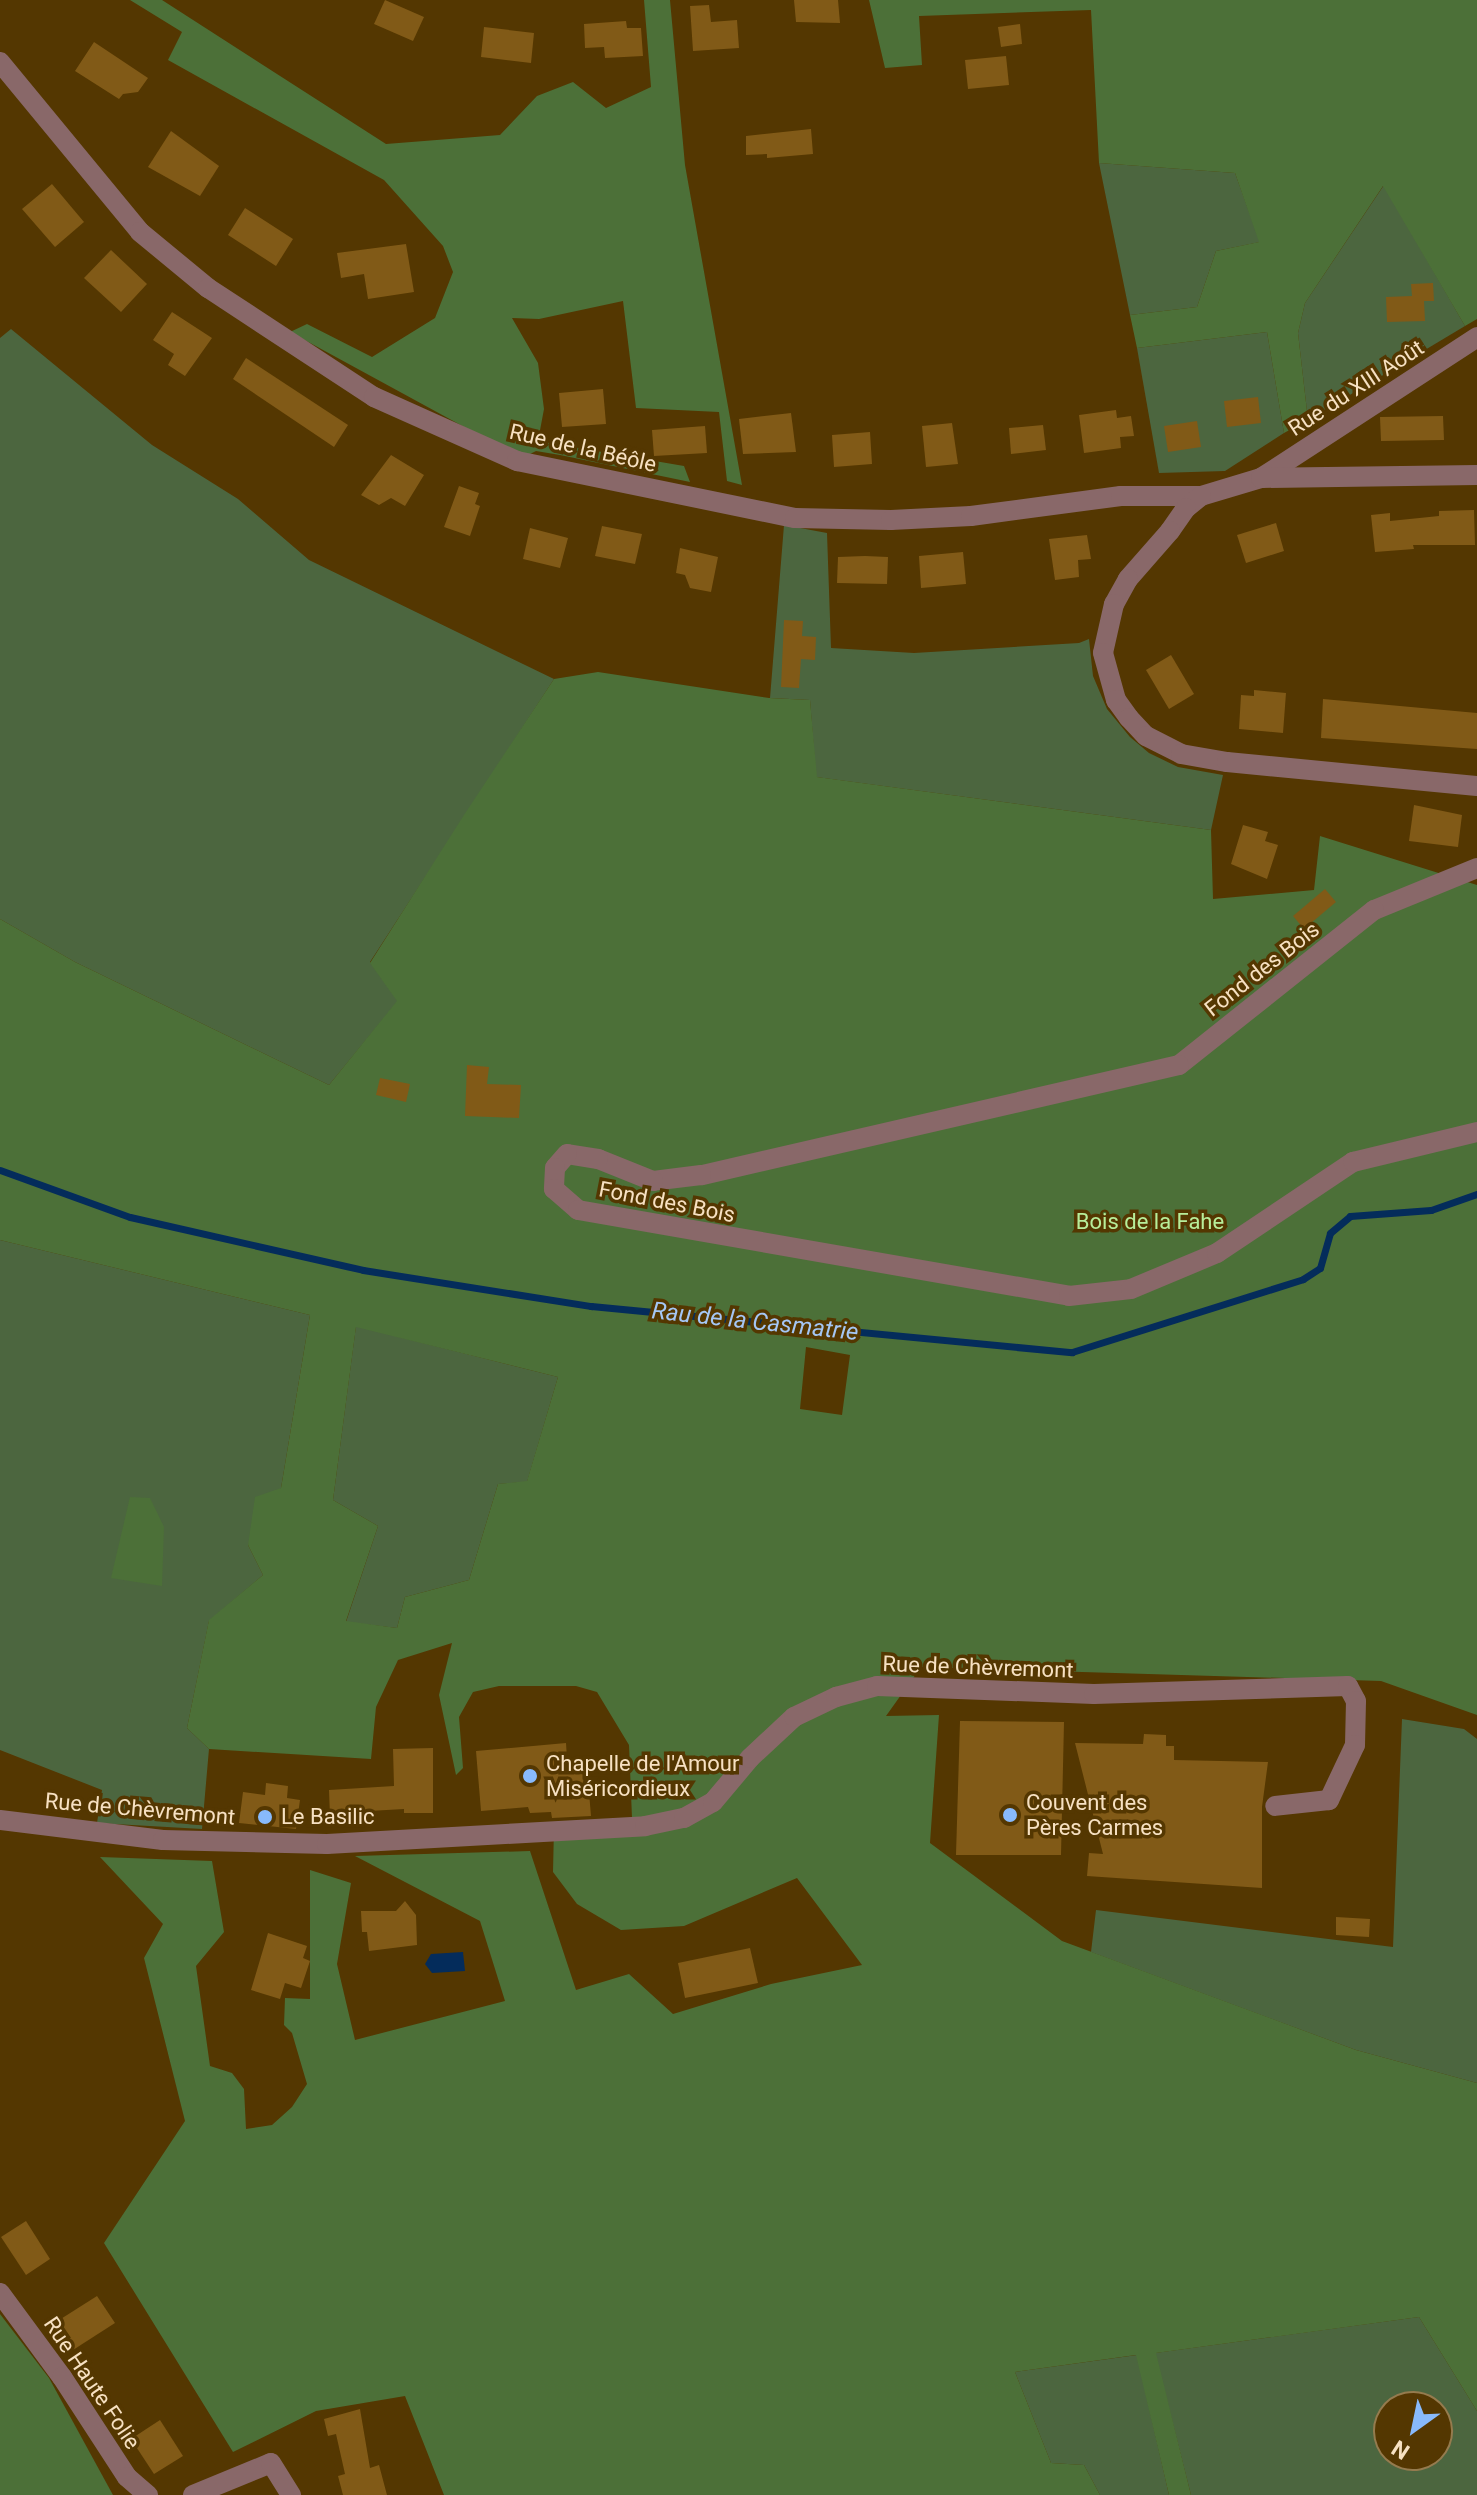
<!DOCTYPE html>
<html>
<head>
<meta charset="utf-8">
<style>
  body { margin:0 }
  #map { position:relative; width:1477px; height:2495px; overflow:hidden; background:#543701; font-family:Roboto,sans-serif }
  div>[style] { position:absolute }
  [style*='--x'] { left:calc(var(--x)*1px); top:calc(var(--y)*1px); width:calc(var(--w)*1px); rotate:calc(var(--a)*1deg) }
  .green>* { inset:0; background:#4c663f }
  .forest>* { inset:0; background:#4c7038 }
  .water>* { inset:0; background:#042c5b }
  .stream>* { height:7px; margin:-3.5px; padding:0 3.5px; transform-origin:3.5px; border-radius:3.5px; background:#042c5b }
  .building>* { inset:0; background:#815a17 }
  .minor>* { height:20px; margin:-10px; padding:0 10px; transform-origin:10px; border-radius:10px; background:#896869 }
  .dots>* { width:22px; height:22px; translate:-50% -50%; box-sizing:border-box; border:4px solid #543701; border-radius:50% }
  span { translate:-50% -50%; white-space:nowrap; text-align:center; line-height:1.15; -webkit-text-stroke:7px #543701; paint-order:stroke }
  .street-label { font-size:22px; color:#f7e1c2 }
  .park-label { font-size:22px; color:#b7ee9a }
  .poi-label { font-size:22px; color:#f7e1c2 }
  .left { translate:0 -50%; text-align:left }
  .water-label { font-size:24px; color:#a5c7f5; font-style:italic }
  .north { position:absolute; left:1373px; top:2391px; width:80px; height:80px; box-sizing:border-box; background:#543701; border:2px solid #957b4e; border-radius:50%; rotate:213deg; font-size:22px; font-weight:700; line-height:32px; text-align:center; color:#f7e1c2 }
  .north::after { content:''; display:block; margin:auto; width:28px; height:36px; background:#88bafc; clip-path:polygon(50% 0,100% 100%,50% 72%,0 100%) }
</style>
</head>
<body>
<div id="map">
  <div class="green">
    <div style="clip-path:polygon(1099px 163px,1235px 173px,1260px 242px,1216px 251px,1197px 307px,1130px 315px)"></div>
    <div style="clip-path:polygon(1384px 185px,1465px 326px,1308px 420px,1298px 333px,1305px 303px)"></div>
    <div style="clip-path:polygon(11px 329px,152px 445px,238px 499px,309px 560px,554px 679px,370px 962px,398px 1001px,329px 1085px,75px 962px,0 919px,0 338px)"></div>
    <div style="clip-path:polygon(1267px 332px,1284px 433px,1225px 471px,1159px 473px,1137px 348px)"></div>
    <div style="clip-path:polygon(784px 525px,827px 533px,831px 648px,914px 653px,1079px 643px,1089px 639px,1093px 676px,1107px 709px,1130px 737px,1149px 753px,1178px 767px,1223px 775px,1211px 830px,816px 777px,810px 700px,770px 698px)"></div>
    <div style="clip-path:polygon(0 1240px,310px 1315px,281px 1488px,248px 1545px,263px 1575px,209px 1621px,187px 1728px,209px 1749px,202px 1829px,97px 1823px,102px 1790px,0 1750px)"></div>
    <div style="clip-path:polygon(356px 1326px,558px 1377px,527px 1482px,498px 1484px,469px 1580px,405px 1597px,397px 1628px,346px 1622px,378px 1526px,333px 1500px)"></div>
    <div style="clip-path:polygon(1402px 1719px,1464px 1729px,1477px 1739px,1477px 2083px,1356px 2050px,1091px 1952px,1096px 1910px,1393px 1947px)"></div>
    <div style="clip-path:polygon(evenodd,1419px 2317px,1477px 2411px,1477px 2495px,1191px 2495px,1155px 2353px,1419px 2317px,1389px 2407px,1437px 2407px,1437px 2455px,1389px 2455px,1389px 2407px)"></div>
    <div style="clip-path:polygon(1137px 2355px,1169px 2495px,1100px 2495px,1084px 2465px,1051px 2463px,1015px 2372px)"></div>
  </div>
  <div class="forest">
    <div style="clip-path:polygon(130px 0,162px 0,386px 144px,500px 135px,537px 96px,573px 82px,606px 108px,651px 87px,644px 0,670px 0,685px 165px,742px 485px,727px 481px,719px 412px,636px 408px,623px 301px,539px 319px,512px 318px,538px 363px,544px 409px,538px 441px,684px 466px,690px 482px,560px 455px,536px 451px,528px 455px,501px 447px,290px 332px,307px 324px,372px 357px,435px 318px,453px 272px,443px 246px,384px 180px,168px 60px,182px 32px)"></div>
    <div style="clip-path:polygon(869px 0,1477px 0,1477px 319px,1465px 326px,1383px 186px,1305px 303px,1298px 333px,1308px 420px,1284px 433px,1267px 332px,1137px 348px,1130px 315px,1197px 307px,1216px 251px,1259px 242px,1235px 173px,1099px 163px,1091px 10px,919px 16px,922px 65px,885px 68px)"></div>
    <div style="clip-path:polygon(evenodd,598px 672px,769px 698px,810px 700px,817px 777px,1211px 830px,1213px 899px,1314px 890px,1320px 836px,1477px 885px,1477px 1715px,1381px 1681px,921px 1667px,886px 1716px,939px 1715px,930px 1843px,1062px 1941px,1356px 2050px,1477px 2083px,1477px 2411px,1419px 2317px,1156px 2353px,1191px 2495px,1169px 2495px,1136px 2355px,1015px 2372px,1051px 2463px,1084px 2465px,1100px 2495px,444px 2495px,405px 2396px,316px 2411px,233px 2452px,104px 2243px,185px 2121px,144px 1958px,163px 1924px,100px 1857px,212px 1861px,224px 1932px,196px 1966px,210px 2066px,232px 2073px,244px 2089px,246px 2129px,272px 2125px,292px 2107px,307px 2084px,292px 2033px,284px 2025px,285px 1998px,310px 1999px,310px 1870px,351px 1883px,337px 1964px,355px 2040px,505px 2001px,480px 1921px,355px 1856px,530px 1851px,576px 1990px,629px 1974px,673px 2014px,771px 1984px,862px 1965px,797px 1878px,684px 1926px,621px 1930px,577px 1904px,553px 1872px,554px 1827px,632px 1818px,629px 1745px,597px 1692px,576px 1686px,499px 1686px,473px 1692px,459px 1717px,463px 1768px,456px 1775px,439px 1695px,452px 1643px,398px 1660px,376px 1707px,371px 1759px,209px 1749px,187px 1728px,209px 1620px,263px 1575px,248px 1545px,255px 1497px,281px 1488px,310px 1315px,0 1240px,0 919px,75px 962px,329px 1085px,397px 1001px,370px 963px,464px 815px,554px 679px,598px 672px,356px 1327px,558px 1377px,527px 1481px,498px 1484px,469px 1580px,405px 1597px,397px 1628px,346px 1621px,378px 1526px,333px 1500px,356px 1327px,598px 672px,806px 1347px,850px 1355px,842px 1415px,800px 1409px,806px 1347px)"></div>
    <div style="clip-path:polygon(130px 1497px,150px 1498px,164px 1527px,162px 1586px,111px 1578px)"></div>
    <div style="clip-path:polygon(0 2314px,49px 2378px,113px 2495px,0 2495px)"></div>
  </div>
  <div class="water">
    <div style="clip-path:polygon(463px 1952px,465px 1971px,432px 1973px,425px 1964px,431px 1954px)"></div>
  </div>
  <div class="stream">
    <div style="--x:0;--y:1170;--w:138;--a:19.9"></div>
    <div style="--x:130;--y:1217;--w:239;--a:12.8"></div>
    <div style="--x:363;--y:1270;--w:231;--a:9"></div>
    <div style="--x:591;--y:1306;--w:483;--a:5.5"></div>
    <div style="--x:1072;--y:1352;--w:242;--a:-17.5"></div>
    <div style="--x:1303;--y:1279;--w:20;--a:-33"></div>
    <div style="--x:1320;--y:1268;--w:36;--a:-74"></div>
    <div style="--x:1330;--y:1233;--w:26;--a:-40"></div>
    <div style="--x:1350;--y:1216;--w:81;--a:-4.2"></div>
    <div style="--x:1431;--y:1210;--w:49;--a:-19.2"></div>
  </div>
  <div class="building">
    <div style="clip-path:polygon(385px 0,424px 17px,413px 41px,374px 24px)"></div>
    <div style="clip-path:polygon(794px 0,838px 0,840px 23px,796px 22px)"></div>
    <div style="clip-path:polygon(709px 5px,711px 22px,737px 20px,739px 48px,693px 51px,690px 6px)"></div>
    <div style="clip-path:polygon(626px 21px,627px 28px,641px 28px,643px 56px,605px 58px,604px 47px,585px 48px,584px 24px)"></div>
    <div style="clip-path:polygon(1020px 24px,1022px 44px,1001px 47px,998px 27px)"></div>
    <div style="clip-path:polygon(484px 27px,534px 33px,531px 63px,481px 57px)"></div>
    <div style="clip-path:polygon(94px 42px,148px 78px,138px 92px,123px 94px,119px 99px,75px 71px)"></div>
    <div style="clip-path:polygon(1006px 56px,1009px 85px,968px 89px,965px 60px)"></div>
    <div style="clip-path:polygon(811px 129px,813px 154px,767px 158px,767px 154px,746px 155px,746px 136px)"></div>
    <div style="clip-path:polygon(171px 131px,219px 166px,200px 196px,148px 167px)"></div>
    <div style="clip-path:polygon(52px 184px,84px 222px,55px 247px,22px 209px)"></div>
    <div style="clip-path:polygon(245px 208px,293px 239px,276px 266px,228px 235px)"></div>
    <div style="clip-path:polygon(406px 244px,414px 292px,368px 299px,364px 274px,341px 278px,337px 253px)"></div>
    <div style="clip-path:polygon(111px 250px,147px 284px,121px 312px,84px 278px)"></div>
    <div style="clip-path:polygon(1433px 283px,1434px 301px,1424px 301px,1425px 321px,1387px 322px,1386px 297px,1412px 296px,1411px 284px)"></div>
    <div style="clip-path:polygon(172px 312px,212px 338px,185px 376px,168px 365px,174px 354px,153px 340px)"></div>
    <div style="clip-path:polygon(246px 358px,348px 425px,334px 447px,233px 379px)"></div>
    <div style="clip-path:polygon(603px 389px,606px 424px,562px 427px,559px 393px)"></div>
    <div style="clip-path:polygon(1258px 397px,1261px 423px,1227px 427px,1224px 401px)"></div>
    <div style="clip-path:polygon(1116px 410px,1117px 418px,1131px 416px,1134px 436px,1120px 437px,1121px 448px,1084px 453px,1079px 415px)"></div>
    <div style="clip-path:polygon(791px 413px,796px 452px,743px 454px,739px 419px)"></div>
    <div style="clip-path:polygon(1443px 416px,1444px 440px,1381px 441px,1380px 417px)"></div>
    <div style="clip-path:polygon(1197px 421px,1201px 447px,1168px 452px,1164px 426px)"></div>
    <div style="clip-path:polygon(952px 423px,958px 464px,926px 467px,922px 426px)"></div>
    <div style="clip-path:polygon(1043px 425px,1046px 450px,1011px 454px,1009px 428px)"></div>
    <div style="clip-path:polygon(705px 426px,707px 453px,654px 456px,652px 430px)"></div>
    <div style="clip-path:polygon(870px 432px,872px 464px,834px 467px,832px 435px)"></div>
    <div style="clip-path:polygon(391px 455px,424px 475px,405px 506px,391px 498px,379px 505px,361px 495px)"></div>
    <div style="clip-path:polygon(459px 486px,479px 493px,475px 504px,480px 506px,470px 536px,444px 527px)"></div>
    <div style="clip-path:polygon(1474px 510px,1475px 545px,1413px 545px,1414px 549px,1375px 552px,1371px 515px,1390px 513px,1390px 521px,1439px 516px,1439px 511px)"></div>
    <div style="clip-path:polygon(1276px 523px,1284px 551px,1246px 563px,1237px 535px)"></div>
    <div style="clip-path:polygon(602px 526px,642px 534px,635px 564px,595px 556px)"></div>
    <div style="clip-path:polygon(530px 528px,568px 538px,560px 568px,523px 559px)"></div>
    <div style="clip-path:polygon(1087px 535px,1091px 559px,1078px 560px,1079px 577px,1055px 580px,1049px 539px)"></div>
    <div style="clip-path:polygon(680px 548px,718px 557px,711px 592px,690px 588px,685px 575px,676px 573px)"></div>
    <div style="clip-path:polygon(963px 552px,966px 584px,921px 588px,919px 556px)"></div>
    <div style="clip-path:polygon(865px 556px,888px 557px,887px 584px,837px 583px,838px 557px)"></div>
    <div style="clip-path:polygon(784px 620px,803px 621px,802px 636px,816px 637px,815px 660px,801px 659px,799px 688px,781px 687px)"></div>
    <div style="clip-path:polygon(1171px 655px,1194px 694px,1169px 709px,1146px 670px)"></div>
    <div style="clip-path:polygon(1254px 690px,1286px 693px,1283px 733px,1239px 729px,1241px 695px,1254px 696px)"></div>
    <div style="clip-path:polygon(1323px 699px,1477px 713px,1477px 749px,1321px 738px)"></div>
    <div style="clip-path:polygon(1414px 805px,1462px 815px,1458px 847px,1409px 841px)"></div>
    <div style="clip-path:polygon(1243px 825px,1268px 832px,1265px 841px,1278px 845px,1267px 879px,1231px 864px)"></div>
    <div style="clip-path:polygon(1325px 889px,1336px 902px,1304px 929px,1293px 916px)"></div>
    <div style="clip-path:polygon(467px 1065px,489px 1067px,487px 1084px,521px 1085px,519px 1118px,465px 1116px)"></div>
    <div style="clip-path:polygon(380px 1078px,410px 1084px,406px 1102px,376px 1095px)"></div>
    <div style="clip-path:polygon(960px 1721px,1064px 1722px,1061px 1855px,956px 1855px)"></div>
    <div style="clip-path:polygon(1144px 1734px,1166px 1735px,1166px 1746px,1174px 1746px,1174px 1760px,1268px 1762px,1262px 1807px,1262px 1888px,1087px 1876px,1089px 1853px,1103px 1854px,1075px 1743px,1143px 1744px)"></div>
    <div style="clip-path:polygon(566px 1743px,567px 1759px,582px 1758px,584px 1793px,589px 1792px,591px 1816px,552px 1818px,551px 1812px,530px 1813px,528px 1807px,481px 1811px,476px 1751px)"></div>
    <div style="clip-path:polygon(433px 1748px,433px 1813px,404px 1813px,404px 1809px,352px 1812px,352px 1816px,330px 1817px,329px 1790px,394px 1786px,393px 1749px)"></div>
    <div style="clip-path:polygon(266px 1783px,288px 1786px,287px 1798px,300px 1800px,296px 1829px,239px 1823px,243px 1792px,265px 1795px)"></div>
    <div style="clip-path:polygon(405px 1901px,416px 1915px,417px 1945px,369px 1951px,367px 1932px,362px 1932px,361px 1911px,396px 1911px)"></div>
    <div style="clip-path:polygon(1336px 1917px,1370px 1919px,1369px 1937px,1336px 1935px)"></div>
    <div style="clip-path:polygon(268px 1933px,307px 1946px,303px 1958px,310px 1961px,301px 1988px,285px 1983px,280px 1999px,251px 1990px)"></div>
    <div style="clip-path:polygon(750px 1948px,758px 1983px,685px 1998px,678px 1963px)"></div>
    <div style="clip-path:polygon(26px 2221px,50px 2259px,26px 2275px,1px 2237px)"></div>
    <div style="clip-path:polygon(97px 2296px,115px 2323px,73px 2350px,56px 2322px)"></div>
    <div style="clip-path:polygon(360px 2409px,370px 2468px,379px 2465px,387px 2495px,343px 2495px,338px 2476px,345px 2474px,336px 2434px,328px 2436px,324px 2419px)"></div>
    <div style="clip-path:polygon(160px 2420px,183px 2456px,154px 2474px,131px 2439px)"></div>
  </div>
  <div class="minor">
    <div style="--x:0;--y:62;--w:220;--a:50.5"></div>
    <div style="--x:140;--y:232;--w:88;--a:39.5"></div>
    <div style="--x:208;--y:288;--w:199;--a:33.3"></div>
    <div style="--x:374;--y:397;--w:157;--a:24.1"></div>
    <div style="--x:517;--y:461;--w:284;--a:11.6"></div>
    <div style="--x:795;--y:518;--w:96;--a:1.2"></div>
    <div style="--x:891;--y:520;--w:80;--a:-2.9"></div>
    <div style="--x:971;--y:516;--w:151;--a:-7.6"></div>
    <div style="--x:1121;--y:496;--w:80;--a:0"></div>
    <div style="--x:1201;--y:496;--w:63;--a:-16.7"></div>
    <div style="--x:1261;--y:478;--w:258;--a:-33.1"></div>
    <div style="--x:1261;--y:478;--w:216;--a:-0.8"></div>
    <div style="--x:1201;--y:496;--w:19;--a:141"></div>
    <div style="--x:1186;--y:508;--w:28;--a:125"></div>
    <div style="--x:1170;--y:531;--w:64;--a:131.2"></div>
    <div style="--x:1128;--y:579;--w:29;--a:119"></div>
    <div style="--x:1114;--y:604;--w:50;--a:102.7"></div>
    <div style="--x:1103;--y:653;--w:49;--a:74.5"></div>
    <div style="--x:1116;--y:700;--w:22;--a:54"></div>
    <div style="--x:1129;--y:718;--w:25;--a:47"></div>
    <div style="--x:1146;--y:736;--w:39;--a:27"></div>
    <div style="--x:1181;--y:754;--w:47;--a:9.9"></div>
    <div style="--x:1227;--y:762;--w:251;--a:5.5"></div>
    <div style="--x:1477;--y:868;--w:111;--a:157.8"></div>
    <div style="--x:1374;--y:910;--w:249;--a:141.5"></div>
    <div style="--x:1179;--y:1065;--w:490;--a:167"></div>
    <div style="--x:701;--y:1175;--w:48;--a:172.9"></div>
    <div style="--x:653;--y:1181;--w:59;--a:-158.2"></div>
    <div style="--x:598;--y:1159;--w:31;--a:-171"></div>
    <div style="--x:567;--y:1154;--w:18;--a:131"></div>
    <div style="--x:555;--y:1168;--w:21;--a:93"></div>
    <div style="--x:554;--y:1189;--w:32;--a:41"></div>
    <div style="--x:578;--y:1210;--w:498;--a:9.9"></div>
    <div style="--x:1069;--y:1296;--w:62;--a:-6.4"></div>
    <div style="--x:1131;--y:1289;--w:93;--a:-22.7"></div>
    <div style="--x:1217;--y:1253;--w:164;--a:-33.8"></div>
    <div style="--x:1353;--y:1162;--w:128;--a:-13.6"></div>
    <div style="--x:0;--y:1820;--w:164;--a:7"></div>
    <div style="--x:163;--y:1840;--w:164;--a:1.4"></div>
    <div style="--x:327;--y:1844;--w:319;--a:-3.2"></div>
    <div style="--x:645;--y:1826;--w:40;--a:-12"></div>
    <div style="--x:684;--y:1818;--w:33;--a:-29"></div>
    <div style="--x:713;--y:1802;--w:57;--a:-49.9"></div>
    <div style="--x:750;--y:1758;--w:60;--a:-43"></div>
    <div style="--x:794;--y:1717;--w:47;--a:-25.5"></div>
    <div style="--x:836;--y:1697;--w:42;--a:-15"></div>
    <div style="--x:877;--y:1686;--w:217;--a:2.1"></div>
    <div style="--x:1094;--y:1694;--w:254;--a:-1.8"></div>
    <div style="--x:1348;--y:1686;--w:17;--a:62"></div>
    <div style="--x:1356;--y:1701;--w:44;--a:91.3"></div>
    <div style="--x:1355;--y:1745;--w:61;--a:115.3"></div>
    <div style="--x:1329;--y:1800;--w:54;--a:173.7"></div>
    <div style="--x:0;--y:2293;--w:104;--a:53.6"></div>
    <div style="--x:62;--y:2377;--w:119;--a:57"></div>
    <div style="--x:127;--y:2477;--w:28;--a:41"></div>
    <div style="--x:193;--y:2495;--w:84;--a:-22.3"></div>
    <div style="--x:271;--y:2463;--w:38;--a:58"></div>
  </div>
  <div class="dots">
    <div style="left:530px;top:1776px;background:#88bafc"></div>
    <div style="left:1010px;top:1815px;background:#88bafc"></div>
    <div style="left:265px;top:1817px;background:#88bafc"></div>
  </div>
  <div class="street-label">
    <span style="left:1356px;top:388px;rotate:-33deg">Rue du XIII Août</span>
    <span style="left:583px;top:448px;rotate:13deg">Rue de la Béôle</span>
    <span style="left:1262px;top:969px;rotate:-38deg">Fond des Bois</span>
    <span style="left:667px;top:1202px;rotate:11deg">Fond des Bois</span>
    <span style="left:978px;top:1667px;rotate:2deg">Rue de Chèvremont</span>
    <span style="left:140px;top:1809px;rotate:5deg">Rue de Chèvremont</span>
    <span style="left:92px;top:2383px;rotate:56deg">Rue Haute Folie</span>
  </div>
  <div class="park-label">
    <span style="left:1150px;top:1222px">Bois de la Fahe</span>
  </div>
  <div class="poi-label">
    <span class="left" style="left:546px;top:1776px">Chapelle de l'Amour<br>Miséricordieux</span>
    <span class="left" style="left:1026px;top:1815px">Couvent des<br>Pères Carmes</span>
    <span class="left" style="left:281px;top:1817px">Le Basilic</span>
  </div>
  <div class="water-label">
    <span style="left:755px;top:1322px;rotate:6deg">Rau de la Casmatrie</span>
  </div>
  <div class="north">N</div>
</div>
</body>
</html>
